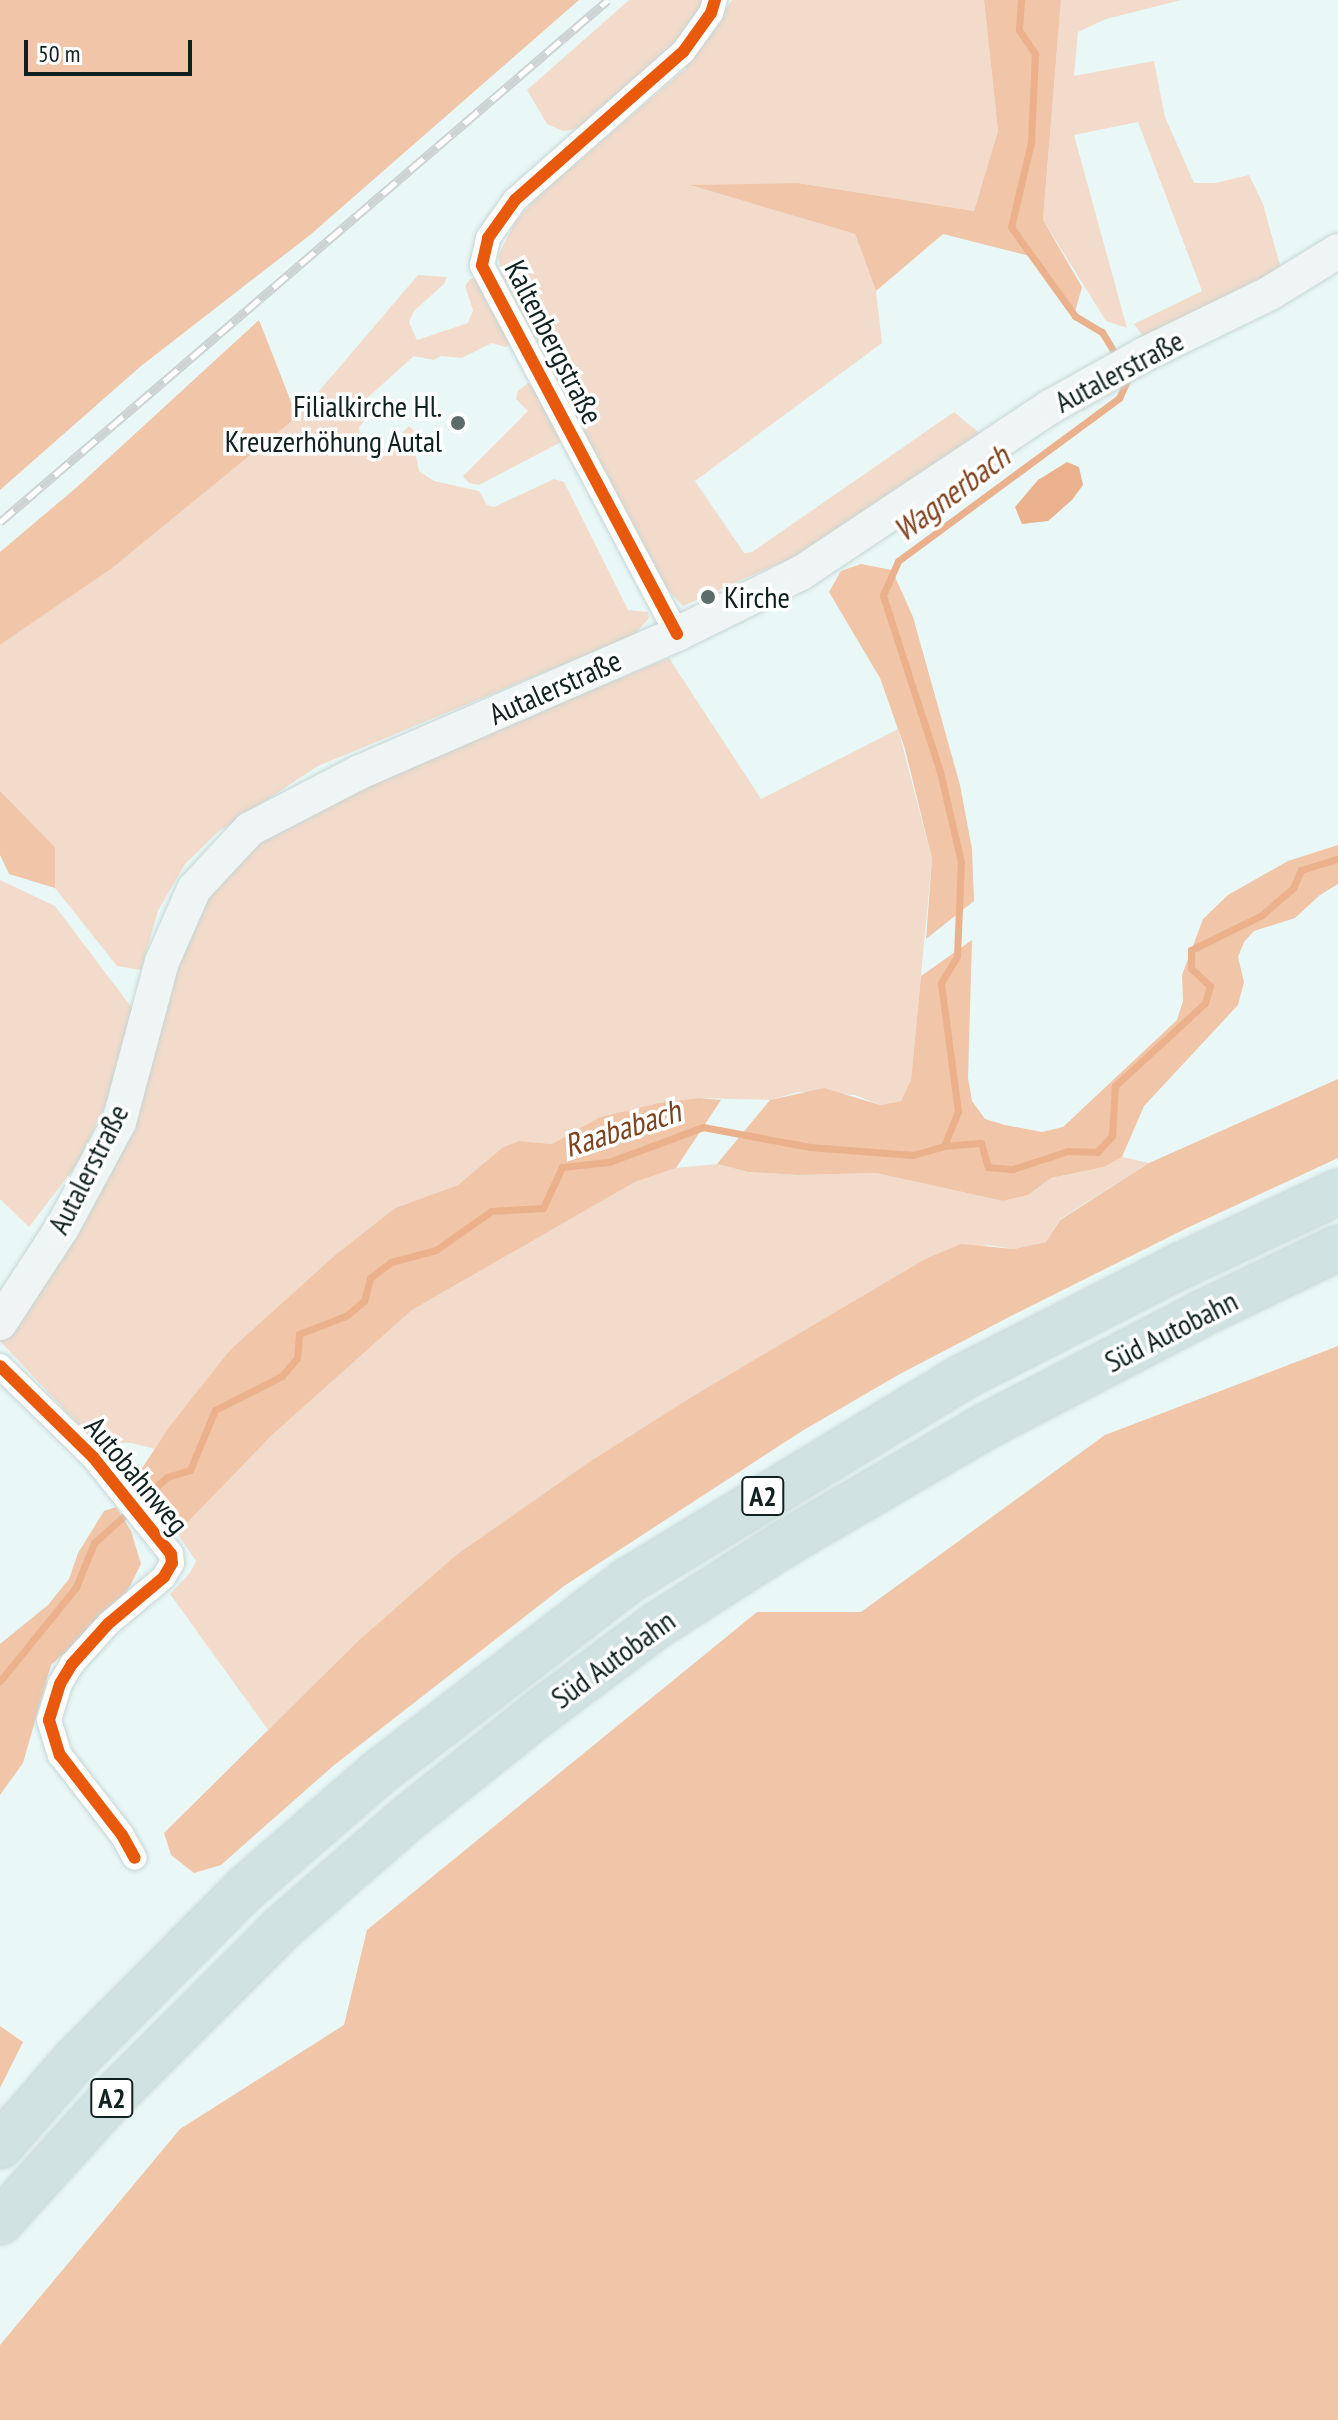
<!DOCTYPE html>
<html>
<head>
<meta charset="utf-8">
<style>
  body { margin:0 }
  #map { position:relative; width:1338px; height:2420px; overflow:hidden; background:#e9f8f7; font-family:"PT Sans Narrow",sans-serif }
  div>[style] { position:absolute }
  [style*='--x'] { left:calc(var(--x)*1px); top:calc(var(--y)*1px); width:calc(var(--w)*1px); rotate:calc(var(--a)*1deg) }
  .green>* { inset:0; background:#f2dbca }
  .forest>* { inset:0; background:#f0c5a8 }
  .water>* { inset:0; background:#eab18c }
  .stream>* { height:7px; margin:-3.5px; padding:0 3.5px; transform-origin:3.5px; border-radius:3.5px; background:#eab18c }
  .roads { filter:drop-shadow(0 0 2px #c6d5d4) drop-shadow(0 0 2px #c6d5d4) }
  .minor>* { height:24px; margin:-12px; padding:0 12px; transform-origin:12px; border-radius:12px; background:#fcfefe }
  .secondary>* { height:34px; margin:-17px; padding:0 17px; transform-origin:17px; border-radius:17px; background:#eff5f5 }
  .motorway>* { height:44px; margin:-22px; padding:0 22px; transform-origin:22px; border-radius:22px; background:#d0e3e2 }
  .rail>* { height:9px; margin-top:-4.5px; transform-origin:0; background:repeating-linear-gradient(90deg,#fff 0 18px,#cdd2d2 0 36px); box-sizing:border-box; border-block:2px solid #cdd2d2 }
  .cycleway>* { height:12px; margin:-6px; padding:0 6px; transform-origin:6px; border-radius:6px; background:#e8590c }
  .dots>* { width:22px; height:22px; translate:-50% -50%; box-sizing:border-box; border:4px solid #fff; border-radius:50% }
  span { translate:-50% -50%; white-space:nowrap; text-align:center; line-height:1.15; -webkit-text-stroke:7px #fff; paint-order:stroke }
  .shield-label span { padding:2px 6px; background:#fff; border:2px solid; border-radius:6px; -webkit-text-stroke-width:0 }
  .shield-label { font-size:28px; color:#0f2120; font-weight:700 }
  .street-label { font-size:30px; color:#0f2120 }
  .poi-label { font-size:30px; color:#0f2120 }
  .right { translate:-100% -50%; text-align:right }
  .left { translate:0 -50%; text-align:left }
  .water-label { font-size:32px; color:#7e431f; font-style:italic }
  .scale { position:absolute; left:24px; top:40px; width:168px; height:36px; box-sizing:border-box; border:4px solid #0f2120; border-top:0; padding-left:10px; font-size:24px; line-height:28px; white-space:nowrap; color:#0f2120; -webkit-text-stroke:6px #fff; paint-order:stroke }
</style>
</head>
<body>
<div id="map">
  <div class="green">
    <div style="clip-path:polygon(629px 0,705px 0,688px 32px,578px 129px,563px 131px,547px 124px,527px 90px)"></div>
    <div style="clip-path:polygon(732px 0,984px 0,998px 131px,974px 211px,798px 183px,693px 186px,855px 234px,876px 291px,882px 343px,695px 481px,744px 553px,752px 552px,954px 412px,983px 436px,798px 555px,683px 606px,667px 589px,502px 275px,498px 256px,515px 222px,538px 196px,684px 70px)"></div>
    <div style="clip-path:polygon(1061px 0,1181px 0,1106px 19px,1078px 32px,1074px 76px,1154px 61px,1165px 117px,1194px 183px,1215px 183px,1249px 175px,1263px 204px,1281px 269px,1143px 336px,1134px 324px,1202px 291px,1138px 122px,1074px 135px,1127px 328px,1106px 321px,1043px 220px)"></div>
    <div style="clip-path:polygon(418px 275px,447px 277px,444px 284px,414px 311px,409px 322px,417px 340px,468px 323px,473px 310px,465px 286px,470px 279px,477px 278px,512px 344px,505px 347px,492px 343px,462px 358px,441px 356px,434px 360px,414px 356px,366px 399px,375px 409px,359px 427px,361px 443px,372px 456px,383px 451px,409px 426px,418px 435px,414px 447px,419px 471px,434px 481px,479px 491px,487px 505px,494px 507px,554px 479px,564px 482px,628px 610px,648px 612px,649px 618px,634px 635px,318px 766px,218px 832px,185px 864px,158px 911px,141px 970px,117px 966px,55px 888px,55px 847px,0 791px,0 645px,111px 569px,297px 417px)"></div>
    <div style="clip-path:polygon(528px 383px,534px 387px,563px 441px,479px 485px,469px 483px,463px 476px,528px 411px,516px 399px,518px 391px)"></div>
    <div style="clip-path:polygon(669px 658px,761px 799px,898px 729px,932px 859px,911px 1080px,901px 1101px,880px 1105px,855px 1095px,798px 1092px,770px 1100px,699px 1098px,658px 1103px,600px 1117px,552px 1144px,519px 1141px,503px 1147px,458px 1185px,395px 1208px,334px 1256px,230px 1350px,155px 1449px,131px 1443px,95px 1442px,0 1341px,18px 1312px,183px 944px,223px 875px,265px 837px,325px 801px)"></div>
    <div style="clip-path:polygon(0 880px,55px 906px,132px 1008px,108px 1100px,77px 1164px,29px 1227px,0 1199px)"></div>
    <div style="clip-path:polygon(1122px 1157px,1149px 1163px,1060px 1219px,1046px 1242px,1014px 1249px,987px 1245px,925px 1259px,693px 1396px,589px 1462px,456px 1555px,359px 1640px,268px 1730px,170px 1594px,190px 1573px,196px 1561px,177px 1533px,190px 1517px,271px 1436px,412px 1310px,635px 1182px,676px 1168px,717px 1164px,748px 1172px,798px 1175px,876px 1173px,1003px 1201px,1028px 1195px,1051px 1178px,1104px 1167px)"></div>
  </div>
  <div class="forest">
    <div style="clip-path:polygon(0 0,579px 0,310px 235px,141px 366px,0 490px)"></div>
    <div style="clip-path:polygon(984px 0,1061px 0,1043px 220px,1082px 287px,1075px 312px,1030px 256px,943px 234px,876px 291px,855px 234px,690px 185px,798px 183px,974px 211px,998px 131px)"></div>
    <div style="clip-path:polygon(259px 320px,297px 417px,111px 569px,0 645px,0 552px,77px 487px)"></div>
    <div style="clip-path:polygon(861px 564px,892px 570px,913px 617px,960px 785px,972px 849px,974px 901px,926px 939px,932px 859px,905px 749px,880px 678px,829px 592px,841px 571px)"></div>
    <div style="clip-path:polygon(0 791px,55px 847px,55px 888px,9px 874px,0 855px)"></div>
    <div style="clip-path:polygon(1338px 845px,1338px 884px,1320px 895px,1295px 918px,1254px 931px,1244px 942px,1238px 957px,1244px 982px,1238px 1005px,1144px 1106px,1122px 1157px,1104px 1167px,1051px 1178px,1028px 1195px,1003px 1201px,876px 1173px,798px 1175px,748px 1172px,717px 1164px,770px 1100px,824px 1088px,880px 1105px,901px 1101px,911px 1080px,921px 976px,972px 940px,968px 1078px,972px 1101px,985px 1119px,1005px 1125px,1042px 1132px,1063px 1127px,1177px 1020px,1183px 1001px,1182px 975px,1203px 919px,1228px 895px,1288px 861px)"></div>
    <div style="clip-path:polygon(1338px 1079px,1338px 1158px,1187px 1228px,1009px 1317px,898px 1375px,802px 1431px,564px 1586px,333px 1766px,221px 1865px,194px 1873px,171px 1855px,164px 1833px,359px 1640px,456px 1555px,589px 1462px,693px 1396px,925px 1259px,961px 1244px,1014px 1249px,1046px 1242px,1060px 1220px,1149px 1163px)"></div>
    <div style="clip-path:polygon(699px 1098px,721px 1100px,676px 1168px,635px 1182px,412px 1310px,271px 1436px,177px 1533px,141px 1490px,135px 1479px,170px 1426px,230px 1350px,334px 1256px,395px 1208px,458px 1185px,503px 1147px,519px 1141px,552px 1144px,600px 1117px,658px 1103px)"></div>
    <div style="clip-path:polygon(1338px 1346px,1338px 2420px,0 2420px,0 2345px,180px 2129px,344px 2025px,367px 1930px,757px 1612px,861px 1612px,1105px 1435px)"></div>
    <div style="clip-path:polygon(116px 1507px,131px 1531px,141px 1564px,122px 1602px,51px 1665px,23px 1763px,0 1795px,0 1644px,48px 1605px,69px 1579px,78px 1553px,104px 1511px)"></div>
    <div style="clip-path:polygon(0 2026px,23px 2042px,0 2088px)"></div>
  </div>
  <div class="water">
    <div style="clip-path:polygon(1067px 462px,1079px 467px,1083px 485px,1072px 500px,1048px 521px,1022px 524px,1015px 507px,1038px 480px)"></div>
  </div>
  <div class="stream">
    <div style="--x:1021;--y:0;--w:30;--a:94"></div>
    <div style="--x:1019;--y:30;--w:29;--a:56"></div>
    <div style="--x:1035;--y:54;--w:88;--a:92.6"></div>
    <div style="--x:1031;--y:142;--w:87;--a:103.2"></div>
    <div style="--x:1011;--y:227;--w:110;--a:54.3"></div>
    <div style="--x:1075;--y:316;--w:31;--a:31"></div>
    <div style="--x:1102;--y:332;--w:31;--a:59"></div>
    <div style="--x:944;--y:1146;--w:38;--a:-68"></div>
    <div style="--x:958;--y:1111;--w:129;--a:-97.6"></div>
    <div style="--x:941;--y:983;--w:31;--a:-59"></div>
    <div style="--x:957;--y:956;--w:94;--a:-87.6"></div>
    <div style="--x:961;--y:862;--w:92;--a:-103.1"></div>
    <div style="--x:940;--y:772;--w:186;--a:-107.9"></div>
    <div style="--x:883;--y:595;--w:37;--a:-66"></div>
    <div style="--x:898;--y:561;--w:275;--a:-36.4"></div>
    <div style="--x:1119;--y:398;--w:23;--a:-65"></div>
    <div style="--x:0;--y:1681;--w:121;--a:-51"></div>
    <div style="--x:76;--y:1587;--w:48;--a:-67.8"></div>
    <div style="--x:94;--y:1543;--w:98;--a:-42.1"></div>
    <div style="--x:167;--y:1477;--w:24;--a:-17"></div>
    <div style="--x:190;--y:1470;--w:65;--a:-67.4"></div>
    <div style="--x:215;--y:1410;--w:75;--a:-26.9"></div>
    <div style="--x:282;--y:1376;--w:23;--a:-50"></div>
    <div style="--x:297;--y:1358;--w:24;--a:-85"></div>
    <div style="--x:299;--y:1334;--w:50;--a:-21"></div>
    <div style="--x:346;--y:1316;--w:23;--a:-40"></div>
    <div style="--x:364;--y:1301;--w:24;--a:-75"></div>
    <div style="--x:370;--y:1278;--w:26;--a:-37"></div>
    <div style="--x:391;--y:1262;--w:47;--a:-14.9"></div>
    <div style="--x:436;--y:1250;--w:67;--a:-35.3"></div>
    <div style="--x:491;--y:1211;--w:52;--a:-3.3"></div>
    <div style="--x:543;--y:1208;--w:45;--a:-65.1"></div>
    <div style="--x:562;--y:1167;--w:47;--a:-6.1"></div>
    <div style="--x:609;--y:1162;--w:100;--a:-20.4"></div>
    <div style="--x:703;--y:1127;--w:109;--a:10.6"></div>
    <div style="--x:810;--y:1147;--w:103;--a:4.4"></div>
    <div style="--x:913;--y:1155;--w:32;--a:-16"></div>
    <div style="--x:944;--y:1146;--w:37;--a:-5"></div>
    <div style="--x:981;--y:1143;--w:25;--a:74"></div>
    <div style="--x:988;--y:1167;--w:25;--a:5"></div>
    <div style="--x:1013;--y:1169;--w:58;--a:-18.1"></div>
    <div style="--x:1068;--y:1151;--w:29;--a:2"></div>
    <div style="--x:1097;--y:1152;--w:22;--a:-47"></div>
    <div style="--x:1112;--y:1136;--w:50;--a:-86.6"></div>
    <div style="--x:1115;--y:1086;--w:122;--a:-42.7"></div>
    <div style="--x:1205;--y:1003;--w:18;--a:-74"></div>
    <div style="--x:1210;--y:986;--w:26;--a:-137"></div>
    <div style="--x:1191;--y:968;--w:18;--a:-90"></div>
    <div style="--x:1191;--y:950;--w:79;--a:-26.2"></div>
    <div style="--x:1262;--y:915;--w:41;--a:-41.1"></div>
    <div style="--x:1293;--y:888;--w:20;--a:-66"></div>
    <div style="--x:1301;--y:870;--w:39;--a:-17"></div>
  </div>
  <div class="roads">
    <div class="minor">
      <div style="--x:677;--y:634;--w:417;--a:-117.9"></div>
      <div style="--x:482;--y:265;--w:28;--a:-77"></div>
      <div style="--x:488;--y:238;--w:47;--a:-54.6"></div>
      <div style="--x:515;--y:200;--w:224;--a:-41.4"></div>
      <div style="--x:683;--y:52;--w:48;--a:-54.3"></div>
      <div style="--x:711;--y:13;--w:14;--a:-73"></div>
      <div style="--x:0;--y:1366;--w:130;--a:44.4"></div>
      <div style="--x:93;--y:1457;--w:124;--a:51.2"></div>
      <div style="--x:171;--y:1554;--w:9;--a:84"></div>
      <div style="--x:172;--y:1563;--w:16;--a:120"></div>
      <div style="--x:164;--y:1577;--w:73;--a:140"></div>
      <div style="--x:108;--y:1624;--w:54;--a:132"></div>
      <div style="--x:72;--y:1664;--w:23;--a:121"></div>
      <div style="--x:60;--y:1684;--w:38;--a:107"></div>
      <div style="--x:49;--y:1720;--w:37;--a:73"></div>
      <div style="--x:60;--y:1755;--w:101;--a:52.2"></div>
      <div style="--x:122;--y:1835;--w:26;--a:61"></div>
    </div>
    <div class="secondary">
      <div style="--x:0;--y:1323;--w:113;--a:-56.9"></div>
      <div style="--x:62;--y:1228;--w:120;--a:-61.7"></div>
      <div style="--x:119;--y:1122;--w:166;--a:-75"></div>
      <div style="--x:162;--y:962;--w:80;--a:-66.3"></div>
      <div style="--x:194;--y:889;--w:82;--a:-47"></div>
      <div style="--x:250;--y:829;--w:124;--a:-27.4"></div>
      <div style="--x:360;--y:772;--w:346;--a:-23.5"></div>
      <div style="--x:677;--y:634;--w:138;--a:-26.2"></div>
      <div style="--x:801;--y:573;--w:299;--a:-33.7"></div>
      <div style="--x:1050;--y:407;--w:107;--a:-29.2"></div>
      <div style="--x:1143;--y:355;--w:141;--a:-26"></div>
      <div style="--x:1270;--y:293;--w:80;--a:-31.7"></div>
    </div>
    <div class="motorway">
      <div style="--x:0;--y:2146;--w:114;--a:-48.9"></div>
      <div style="--x:75;--y:2060;--w:243;--a:-45.2"></div>
      <div style="--x:246;--y:1888;--w:174;--a:-41"></div>
      <div style="--x:377;--y:1774;--w:318;--a:-37.6"></div>
      <div style="--x:629;--y:1580;--w:391;--a:-31.3"></div>
      <div style="--x:963;--y:1377;--w:242;--a:-27.1"></div>
      <div style="--x:1178;--y:1267;--w:177;--a:-25.1"></div>
      <div style="--x:0;--y:2222;--w:169;--a:-47.9"></div>
      <div style="--x:113;--y:2097;--w:240;--a:-45"></div>
      <div style="--x:283;--y:1927;--w:167;--a:-41.1"></div>
      <div style="--x:409;--y:1817;--w:170;--a:-38.6"></div>
      <div style="--x:542;--y:1711;--w:144;--a:-36.8"></div>
      <div style="--x:657;--y:1625;--w:147;--a:-32.5"></div>
      <div style="--x:781;--y:1546;--w:240;--a:-30.3"></div>
      <div style="--x:988;--y:1425;--w:240;--a:-27.5"></div>
      <div style="--x:1201;--y:1314;--w:152;--a:-25.7"></div>
    </div>
  </div>
  <div class="rail">
    <div style="--x:0;--y:522;--w:801;--a:-40.65"></div>
  </div>
  <div class="cycleway">
    <div style="--x:677;--y:634;--w:417;--a:-117.9"></div>
    <div style="--x:482;--y:265;--w:28;--a:-77"></div>
    <div style="--x:488;--y:238;--w:47;--a:-54.6"></div>
    <div style="--x:515;--y:200;--w:224;--a:-41.4"></div>
    <div style="--x:683;--y:52;--w:48;--a:-54.3"></div>
    <div style="--x:711;--y:13;--w:14;--a:-73"></div>
    <div style="--x:0;--y:1366;--w:130;--a:44.4"></div>
    <div style="--x:93;--y:1457;--w:124;--a:51.2"></div>
    <div style="--x:171;--y:1554;--w:9;--a:84"></div>
    <div style="--x:172;--y:1563;--w:16;--a:120"></div>
    <div style="--x:164;--y:1577;--w:73;--a:140"></div>
    <div style="--x:108;--y:1624;--w:54;--a:132"></div>
    <div style="--x:72;--y:1664;--w:23;--a:121"></div>
    <div style="--x:60;--y:1684;--w:38;--a:107"></div>
    <div style="--x:49;--y:1720;--w:37;--a:73"></div>
    <div style="--x:60;--y:1755;--w:101;--a:52.2"></div>
    <div style="--x:122;--y:1835;--w:26;--a:61"></div>
  </div>
  <div class="dots">
    <div style="left:458px;top:423px;background:#5b6c6b"></div>
    <div style="left:708px;top:597px;background:#5b6c6b"></div>
  </div>
  <div class="shield-label">
    <span style="left:763px;top:1496px">A2</span>
    <span style="left:112px;top:2098px">A2</span>
  </div>
  <div class="street-label">
    <span style="left:554px;top:342px;rotate:63deg">Kaltenbergstraße</span>
    <span style="left:1119px;top:371px;rotate:-28deg">Autalerstraße</span>
    <span style="left:555px;top:687px;rotate:-24deg">Autalerstraße</span>
    <span style="left:88px;top:1169px;rotate:-63deg">Autalerstraße</span>
    <span style="left:1171px;top:1331px;rotate:-27deg">Süd Autobahn</span>
    <span style="left:137px;top:1475px;rotate:50deg">Autobahnweg</span>
    <span style="left:613px;top:1659px;rotate:-36deg">Süd Autobahn</span>
  </div>
  <div class="poi-label">
    <span class="right" style="left:442px;top:423px">Filialkirche Hl.<br>Kreuzerhöhung Autal</span>
    <span class="left" style="left:724px;top:597px">Kirche</span>
  </div>
  <div class="water-label">
    <span style="left:951px;top:493px;rotate:-37deg">Wagnerbach</span>
    <span style="left:622px;top:1128px;rotate:-18deg">Raababach</span>
  </div>
  <div class="scale">50 m</div>
</div>
</body>
</html>
